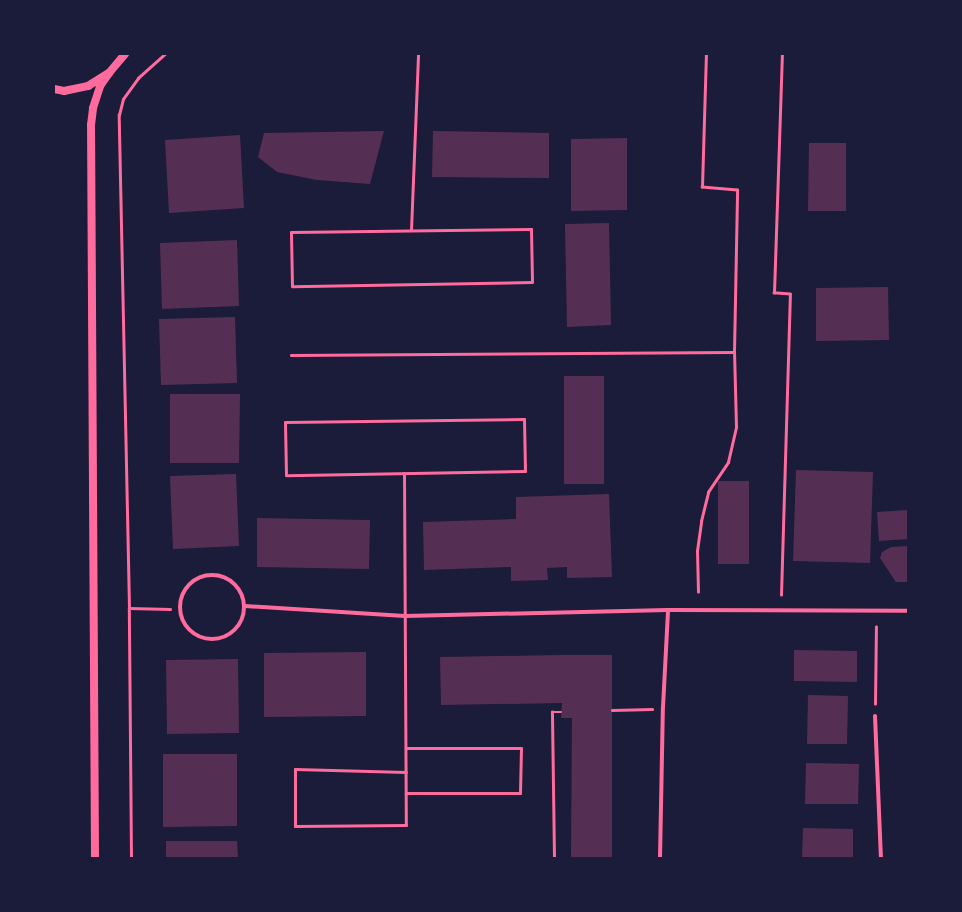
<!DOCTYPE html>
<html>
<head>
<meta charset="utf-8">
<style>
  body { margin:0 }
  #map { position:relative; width:962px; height:912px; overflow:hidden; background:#1b1b3a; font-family:Georgia,serif }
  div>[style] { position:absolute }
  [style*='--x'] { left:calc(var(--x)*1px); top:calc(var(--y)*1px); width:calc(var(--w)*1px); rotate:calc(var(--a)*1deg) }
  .building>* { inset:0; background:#542f53 }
  .path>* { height:2.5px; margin:-1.25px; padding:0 1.25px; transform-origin:1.25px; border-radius:1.25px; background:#ff6b9d }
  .service>* { height:3px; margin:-1.5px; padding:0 1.5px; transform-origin:1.5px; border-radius:1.5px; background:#ff6b9d }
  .minor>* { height:4px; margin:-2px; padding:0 2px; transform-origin:2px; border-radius:2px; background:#ff6b9d }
  .minor>.ring { margin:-2px; padding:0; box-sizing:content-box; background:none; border:4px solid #ff6b9d; border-radius:50% }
  .secondary>* { height:8px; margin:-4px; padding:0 4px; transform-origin:4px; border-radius:4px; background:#ff6b9d }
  span { translate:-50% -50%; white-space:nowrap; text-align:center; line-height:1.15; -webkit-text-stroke:3.5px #1b1b3a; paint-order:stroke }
  .frame { position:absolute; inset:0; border:55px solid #1b1b3a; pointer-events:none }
</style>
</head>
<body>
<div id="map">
  <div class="building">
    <div style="clip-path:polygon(384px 131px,370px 184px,317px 180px,277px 172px,258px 157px,264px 133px)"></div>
    <div style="clip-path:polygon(433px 131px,549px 133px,549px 178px,432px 177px)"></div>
    <div style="clip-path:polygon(240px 135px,244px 208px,169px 213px,165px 140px)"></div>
    <div style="clip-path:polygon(627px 138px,627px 210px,571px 211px,571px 139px)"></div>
    <div style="clip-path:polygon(809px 143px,846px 143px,846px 211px,808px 211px)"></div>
    <div style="clip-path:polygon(609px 223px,611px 325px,567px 327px,565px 224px)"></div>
    <div style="clip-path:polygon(237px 240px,239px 306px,162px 309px,160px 243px)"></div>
    <div style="clip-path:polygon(888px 287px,889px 340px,816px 341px,816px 288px)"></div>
    <div style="clip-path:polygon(235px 317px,237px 383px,161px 385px,159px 319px)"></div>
    <div style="clip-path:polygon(564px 376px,604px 376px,604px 484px,564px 484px)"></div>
    <div style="clip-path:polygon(170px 394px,240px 394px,239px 463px,170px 463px)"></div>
    <div style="clip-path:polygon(796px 470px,873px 472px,870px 563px,793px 561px)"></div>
    <div style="clip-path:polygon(236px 474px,239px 546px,173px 549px,170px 476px)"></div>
    <div style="clip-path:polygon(718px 481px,749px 481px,749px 564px,718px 564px)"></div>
    <div style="clip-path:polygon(609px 494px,612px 577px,567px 578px,567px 567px,547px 568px,548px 580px,511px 581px,511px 567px,424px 570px,423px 522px,516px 519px,516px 497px)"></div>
    <div style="clip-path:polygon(908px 510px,908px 539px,879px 541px,877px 512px)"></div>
    <div style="clip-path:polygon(257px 518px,370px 520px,369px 569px,257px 567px)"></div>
    <div style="clip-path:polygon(908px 546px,908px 582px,896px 582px,880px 558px,882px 552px,891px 547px)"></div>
    <div style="clip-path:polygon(794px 650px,857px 651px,857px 682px,794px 681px)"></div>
    <div style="clip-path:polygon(366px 652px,366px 716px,264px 717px,264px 653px)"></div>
    <div style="clip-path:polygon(561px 655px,612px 655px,612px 858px,571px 858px,572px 718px,561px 718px,562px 703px,441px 705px,440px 657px)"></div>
    <div style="clip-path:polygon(238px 659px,239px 733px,167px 734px,166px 660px)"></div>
    <div style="clip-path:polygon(808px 695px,848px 696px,847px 744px,807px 744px)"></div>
    <div style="clip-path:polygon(163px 754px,237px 754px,237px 826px,163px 827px)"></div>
    <div style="clip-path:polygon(806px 763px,859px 764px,858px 804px,805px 804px)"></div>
    <div style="clip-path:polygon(803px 828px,853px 829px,853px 858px,802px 858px)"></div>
    <div style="clip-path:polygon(166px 841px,237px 841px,238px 858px,166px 858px)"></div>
  </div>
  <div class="path">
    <div style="--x:291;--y:355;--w:443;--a:-0.4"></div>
    <div style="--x:698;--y:592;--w:41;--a:-91.4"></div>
    <div style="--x:697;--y:551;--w:30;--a:-82"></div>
    <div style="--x:701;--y:521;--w:30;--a:-76"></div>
    <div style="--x:708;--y:492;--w:36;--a:-56"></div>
    <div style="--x:728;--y:462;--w:36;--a:-77"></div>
    <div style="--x:736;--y:427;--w:75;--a:-91.5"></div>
    <div style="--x:734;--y:352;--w:162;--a:-88.9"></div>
    <div style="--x:737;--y:190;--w:35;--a:-175"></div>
    <div style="--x:702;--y:187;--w:132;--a:-88.3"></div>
    <div style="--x:781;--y:595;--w:301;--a:-88.3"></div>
    <div style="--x:790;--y:294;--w:16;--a:-176"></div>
    <div style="--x:774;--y:293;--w:238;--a:-88.1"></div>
    <div style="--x:129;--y:608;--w:41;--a:1.4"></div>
    <div style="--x:875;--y:704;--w:77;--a:-89.3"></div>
    <div style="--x:612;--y:710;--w:40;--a:-1.4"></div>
    <div style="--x:131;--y:858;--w:250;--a:-90.5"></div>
    <div style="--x:129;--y:608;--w:493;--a:-91.2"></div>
    <div style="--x:119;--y:115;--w:16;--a:-76"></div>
    <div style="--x:123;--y:99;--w:26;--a:-54"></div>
    <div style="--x:138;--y:78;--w:36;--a:-42"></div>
    <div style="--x:554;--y:858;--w:146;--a:-90.8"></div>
    <div style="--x:552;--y:712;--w:9;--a:0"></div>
  </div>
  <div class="service">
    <div style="--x:531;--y:229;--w:53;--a:88.9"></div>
    <div style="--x:532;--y:282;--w:240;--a:179"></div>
    <div style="--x:292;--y:286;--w:54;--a:-91.1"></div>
    <div style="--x:291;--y:232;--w:240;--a:-0.7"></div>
    <div style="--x:411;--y:230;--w:176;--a:-87.7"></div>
    <div style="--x:524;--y:419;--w:52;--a:88.9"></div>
    <div style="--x:525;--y:471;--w:239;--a:179"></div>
    <div style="--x:286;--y:475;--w:53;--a:-91.1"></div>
    <div style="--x:285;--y:422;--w:239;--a:-0.7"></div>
    <div style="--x:404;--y:473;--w:352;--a:89.7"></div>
    <div style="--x:406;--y:825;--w:111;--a:179.5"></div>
    <div style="--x:295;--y:826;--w:57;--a:-90"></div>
    <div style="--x:295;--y:769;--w:111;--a:1.5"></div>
    <div style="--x:406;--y:748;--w:115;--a:0"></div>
    <div style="--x:521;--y:748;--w:45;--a:91.3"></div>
    <div style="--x:520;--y:793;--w:114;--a:180"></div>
  </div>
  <div class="minor">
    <div class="ring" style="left:180px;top:575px;width:60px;height:60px"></div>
    <div style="--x:245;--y:606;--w:160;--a:3.6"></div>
    <div style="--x:405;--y:616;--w:263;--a:-1.3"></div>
    <div style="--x:668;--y:610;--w:240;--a:0.2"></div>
    <div style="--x:875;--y:716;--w:142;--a:87.6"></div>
    <div style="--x:660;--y:858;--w:151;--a:-88.9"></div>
    <div style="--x:663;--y:707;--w:97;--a:-87"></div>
  </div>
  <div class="secondary">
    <div style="--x:54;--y:89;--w:10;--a:11"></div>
    <div style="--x:64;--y:91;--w:25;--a:-12"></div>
    <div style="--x:88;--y:86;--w:25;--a:-32"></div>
    <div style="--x:109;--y:73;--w:25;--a:-50"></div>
    <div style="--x:95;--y:858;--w:733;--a:-90.31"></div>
    <div style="--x:91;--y:125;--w:17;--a:-83"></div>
    <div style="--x:93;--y:108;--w:23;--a:-72"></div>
    <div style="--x:100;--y:86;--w:16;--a:-55"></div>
  </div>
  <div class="frame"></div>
</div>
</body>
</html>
